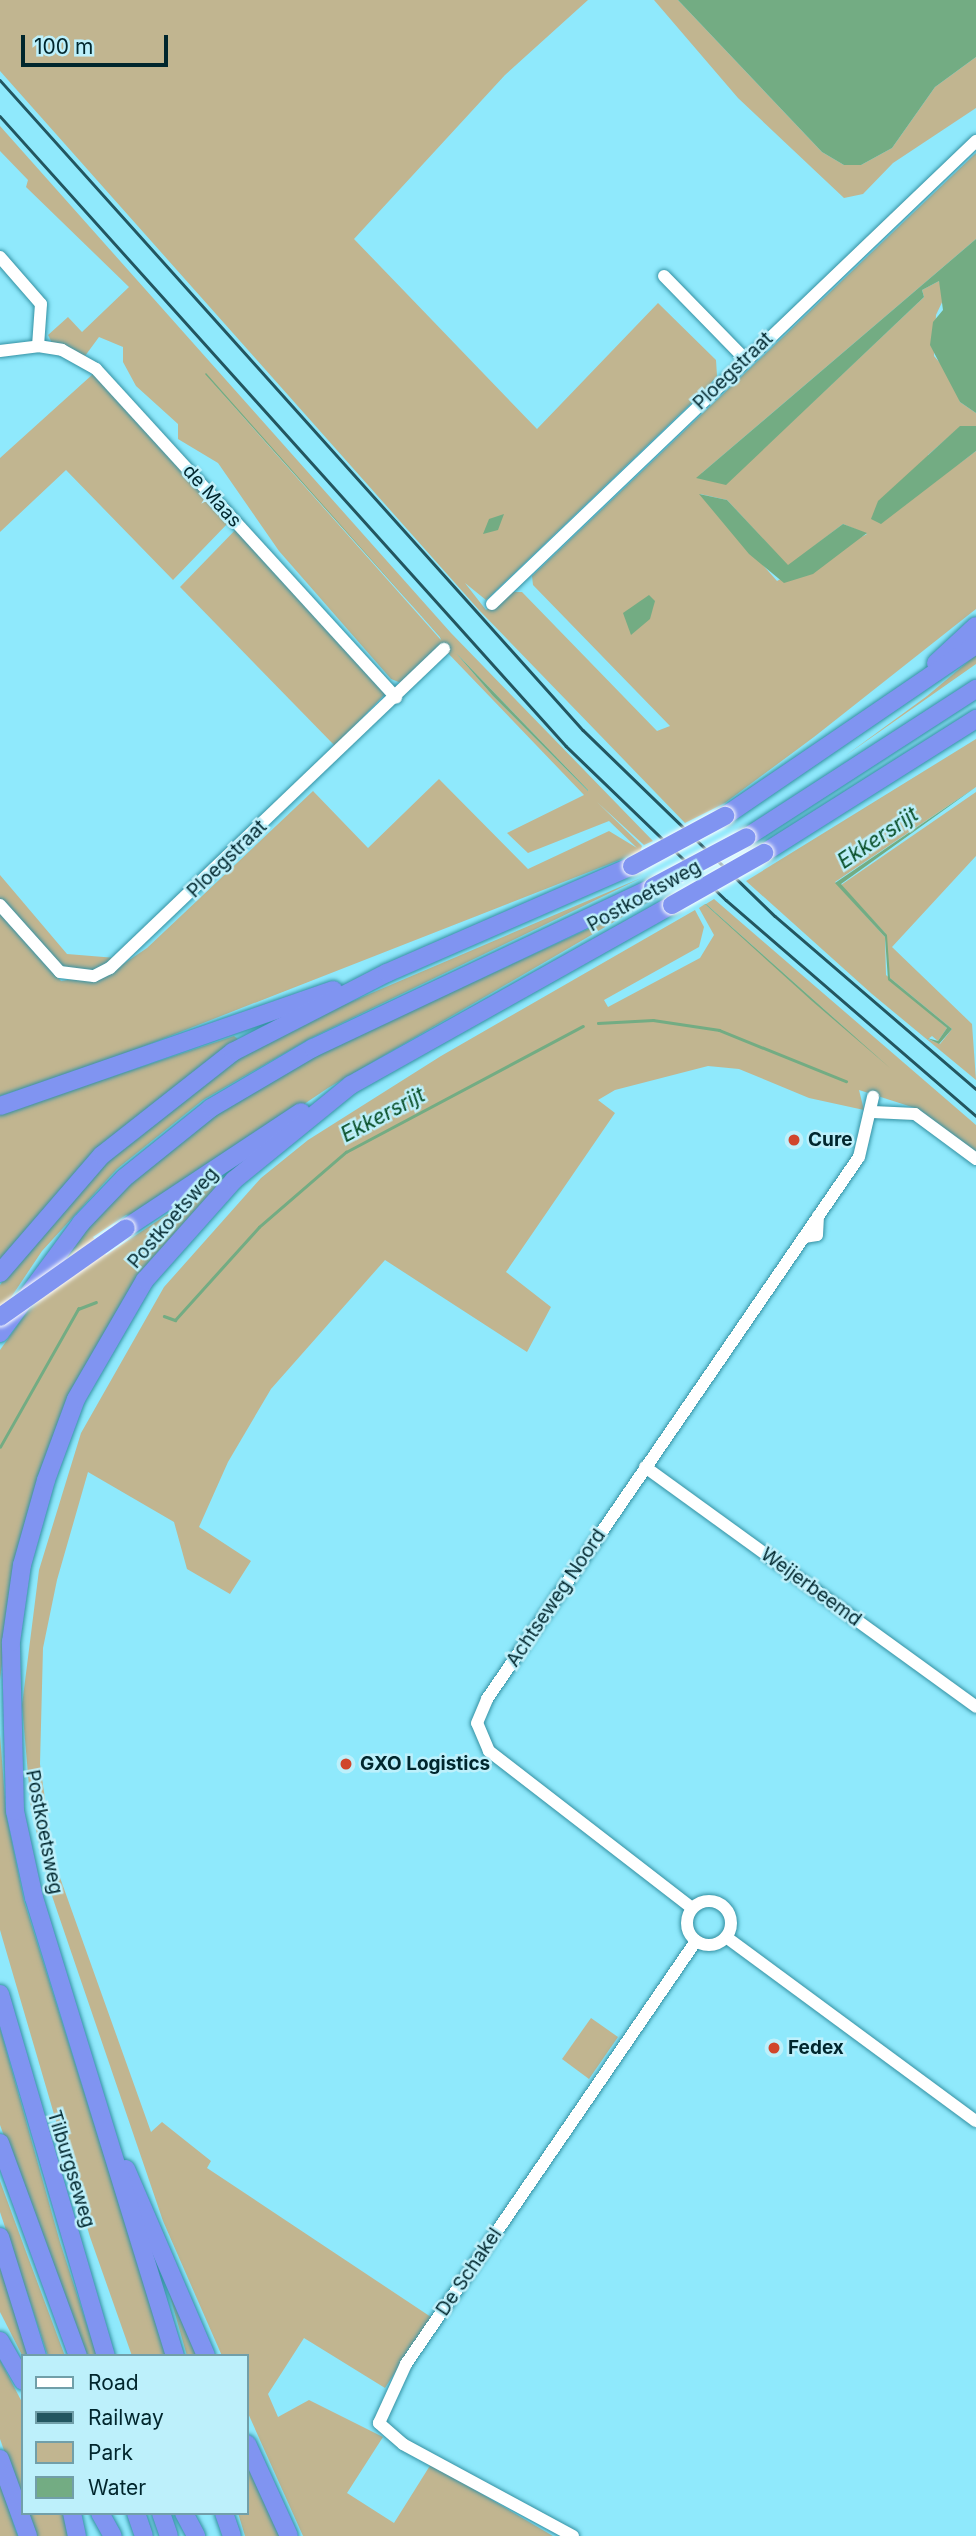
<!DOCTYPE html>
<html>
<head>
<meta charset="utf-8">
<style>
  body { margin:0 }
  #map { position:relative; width:976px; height:2536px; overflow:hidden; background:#8fe9fc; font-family:Inter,sans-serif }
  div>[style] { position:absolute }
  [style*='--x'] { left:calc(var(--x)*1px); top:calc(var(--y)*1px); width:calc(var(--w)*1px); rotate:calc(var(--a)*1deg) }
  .green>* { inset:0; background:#c1b590 }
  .water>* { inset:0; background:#73ac83 }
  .stream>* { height:2.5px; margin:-1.25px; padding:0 1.25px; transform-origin:1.25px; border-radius:1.25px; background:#73ac83 }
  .roads { filter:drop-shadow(0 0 2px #3491a3) drop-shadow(0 0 2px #3491a3) }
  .minor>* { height:12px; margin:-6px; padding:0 6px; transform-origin:6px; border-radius:6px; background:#fff }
  .minor>.ring { margin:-6px; padding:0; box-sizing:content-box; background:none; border:12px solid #fff; border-radius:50% }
  .highway>* { height:18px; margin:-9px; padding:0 9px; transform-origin:9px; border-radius:9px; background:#8094f1 }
  .rail>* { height:2.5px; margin:-1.25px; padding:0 1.25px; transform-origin:1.25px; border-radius:1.25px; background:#235660 }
  .bridges { filter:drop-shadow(0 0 2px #fff) drop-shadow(0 0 2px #fff) }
  .highway-bridge>* { height:18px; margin:-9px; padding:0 9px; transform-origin:9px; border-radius:9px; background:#8094f1 }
  .dots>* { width:19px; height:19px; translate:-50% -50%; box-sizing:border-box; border:4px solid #bdf0fb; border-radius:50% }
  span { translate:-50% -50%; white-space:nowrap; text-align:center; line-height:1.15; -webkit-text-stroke:5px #bdf0fb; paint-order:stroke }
  .street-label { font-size:19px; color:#00262d }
  .poi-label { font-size:19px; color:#00262d; font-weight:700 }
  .left { translate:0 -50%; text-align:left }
  .water-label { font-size:21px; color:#064d26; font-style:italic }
  .legend { position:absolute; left:21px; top:2354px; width:228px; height:161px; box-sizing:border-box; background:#bdf0fb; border:2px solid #719fa9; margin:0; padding:9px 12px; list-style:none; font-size:21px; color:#00262d }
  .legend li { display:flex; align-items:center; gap:14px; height:35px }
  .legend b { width:35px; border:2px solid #719fa9 }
  .scale { position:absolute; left:21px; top:35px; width:147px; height:32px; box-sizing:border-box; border:4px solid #00262d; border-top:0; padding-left:9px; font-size:21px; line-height:24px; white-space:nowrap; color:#00262d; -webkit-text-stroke:5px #bdf0fb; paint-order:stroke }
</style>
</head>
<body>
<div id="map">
  <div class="green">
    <div style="clip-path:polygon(evenodd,0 0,588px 0,505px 75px,354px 239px,537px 429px,658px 303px,716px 360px,717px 376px,705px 390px,486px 600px,465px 583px,486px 610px,508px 592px,522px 592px,657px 731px,670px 726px,533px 585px,532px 576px,976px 153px,976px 239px,702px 473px,726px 484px,924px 297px,922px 290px,939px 281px,945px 296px,936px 315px,934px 356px,952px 377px,960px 402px,976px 413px,976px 426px,960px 427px,928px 455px,960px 463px,976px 451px,976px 609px,814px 737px,725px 803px,685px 823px,479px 610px,0 71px,0 0,700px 494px,727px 500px,788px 566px,843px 524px,867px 534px,777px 581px,700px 494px)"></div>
    <div style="clip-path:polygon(654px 0,678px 0,822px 152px,844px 165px,861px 165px,892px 148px,935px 87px,976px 57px,976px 108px,893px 163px,863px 194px,844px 198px,738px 98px)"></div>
    <div style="clip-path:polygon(evenodd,0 126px,451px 633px,653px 841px,644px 845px,597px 802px,642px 846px,640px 852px,96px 1065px,0 1096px,0 910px,61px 981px,110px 973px,147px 948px,313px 791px,368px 848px,439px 779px,528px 869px,609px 831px,637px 848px,609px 821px,528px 853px,507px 833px,584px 795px,443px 648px,401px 683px,391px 679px,279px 551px,218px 463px,178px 439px,178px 424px,136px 386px,123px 362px,123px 347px,99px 337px,85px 356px,52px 343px,48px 335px,68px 317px,82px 332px,129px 287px,26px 187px,28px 180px,0 151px,0 126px,205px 374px,440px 637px,441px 640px,440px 639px,205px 374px,0 126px,456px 653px,588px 790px,588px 791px,493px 696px,456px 653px)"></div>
    <div style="clip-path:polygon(93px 374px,230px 521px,173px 580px,66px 470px,0 532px,0 458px)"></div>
    <div style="clip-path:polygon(241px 524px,386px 693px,335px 746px,180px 587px)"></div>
    <div style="clip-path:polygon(976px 655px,976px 664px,845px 756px,927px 696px)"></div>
    <div style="clip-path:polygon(976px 739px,976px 787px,835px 882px,885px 937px,886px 975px,947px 1028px,938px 1041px,932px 1036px,928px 1039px,940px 1044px,952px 1029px,890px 978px,885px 933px,841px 885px,976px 792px,976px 856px,892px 947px,972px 1024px,976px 1080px,872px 994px,746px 881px)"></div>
    <div style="clip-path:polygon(0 875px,67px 954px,116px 958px,94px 970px,63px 968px,0 900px)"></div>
    <div style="clip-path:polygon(641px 878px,311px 1038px,203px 1100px,117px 1169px,42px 1251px,0 1314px,0 1285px,29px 1243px,107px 1159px,239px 1057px,306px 1021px)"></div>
    <div style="clip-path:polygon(655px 898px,328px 1088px,144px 1212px,126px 1215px,93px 1237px,106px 1255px,237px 1168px,145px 1272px,59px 1422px,14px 1564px,0 1680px,0 1350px,83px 1233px,129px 1183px,215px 1114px,316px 1055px)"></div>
    <div style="clip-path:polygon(714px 899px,976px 1125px,976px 1152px,918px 1109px,859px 1090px,864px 1110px,809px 1098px,739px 1069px,708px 1066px,615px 1090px,598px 1100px,615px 1113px,506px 1272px,551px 1307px,527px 1352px,385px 1260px,271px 1389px,228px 1462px,199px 1527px,251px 1561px,230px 1594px,187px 1569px,174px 1522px,88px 1472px,57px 1580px,43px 1648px,40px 1764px,49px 1827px,58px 1872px,151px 2132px,162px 2122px,211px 2161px,207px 2168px,431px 2317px,385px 2388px,304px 2338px,268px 2394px,278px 2417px,309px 2400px,383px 2437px,347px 2493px,394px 2523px,431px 2464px,553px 2536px,303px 2536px,247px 2411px,247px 2356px,222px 2356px,163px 2221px,51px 1893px,31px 1809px,22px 1705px,39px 1570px,81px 1433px,164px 1287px,261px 1178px,308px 1140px,441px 1056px,695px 910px,704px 927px,699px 947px,604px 1000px,608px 1007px,700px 958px,714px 935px,699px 908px,705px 904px,890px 1068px,706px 904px)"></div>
    <div style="clip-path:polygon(234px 1036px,238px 1039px,98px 1150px,0 1261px,0 1114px)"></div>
    <div style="clip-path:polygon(0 1734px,6px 1813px,24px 1901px,167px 2356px,132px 2356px,90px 2237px,0 1930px)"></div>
    <div style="clip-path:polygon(591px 2018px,618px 2037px,589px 2079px,562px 2059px)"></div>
    <div style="clip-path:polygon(0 2028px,60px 2242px,97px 2356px,85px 2356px,0 2125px)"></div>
    <div style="clip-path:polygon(0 2181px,25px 2249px,65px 2356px,48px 2356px,0 2212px)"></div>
    <div style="clip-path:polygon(0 2252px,32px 2356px,23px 2357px,0 2312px)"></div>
    <div style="clip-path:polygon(168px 2289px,198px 2356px,187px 2356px)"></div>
    <div style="clip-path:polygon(0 2360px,23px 2404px,23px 2504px,0 2439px)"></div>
    <div style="clip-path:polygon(247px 2461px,282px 2536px,245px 2536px,238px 2513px,247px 2513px)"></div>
    <div style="clip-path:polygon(0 2479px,15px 2529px,18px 2536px,0 2536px)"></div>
    <div style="clip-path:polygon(26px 2513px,67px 2513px,72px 2536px,35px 2536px)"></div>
  </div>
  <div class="water">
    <div style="clip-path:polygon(678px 0,976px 0,976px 57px,935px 87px,892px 148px,861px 165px,844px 165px,822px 152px)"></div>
    <div style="clip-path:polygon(976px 239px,976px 413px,960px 402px,930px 345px,933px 322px,943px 310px,939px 281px,922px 290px,924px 297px,726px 485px,696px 478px)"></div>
    <div style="clip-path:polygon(206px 373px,440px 637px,442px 639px,205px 374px)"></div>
    <div style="clip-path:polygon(960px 426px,976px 426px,976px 451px,881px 524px,871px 519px,878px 501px)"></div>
    <div style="clip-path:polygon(699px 494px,727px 500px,788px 565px,843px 524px,867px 533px,813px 574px,784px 583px,749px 554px)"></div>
    <div style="clip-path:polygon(504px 514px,498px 530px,483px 534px,489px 519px)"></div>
    <div style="clip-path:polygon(649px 595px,655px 601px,650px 619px,631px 635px,623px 613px)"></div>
    <div style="clip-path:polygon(456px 653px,588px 790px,588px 791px,493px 696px)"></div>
    <div style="clip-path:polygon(976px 787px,841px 884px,887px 935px,890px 978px,952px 1029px,939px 1044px,927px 1038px,938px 1041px,947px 1028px,888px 980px,885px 937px,835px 883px)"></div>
    <div style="clip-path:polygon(705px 904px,706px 904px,890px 1068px,812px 1001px)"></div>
  </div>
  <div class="stream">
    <div style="--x:598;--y:1023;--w:55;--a:-3.1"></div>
    <div style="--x:653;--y:1020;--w:67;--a:8.6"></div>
    <div style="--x:719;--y:1030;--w:137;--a:21.9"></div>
    <div style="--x:164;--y:1316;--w:12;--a:20"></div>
    <div style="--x:175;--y:1320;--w:125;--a:-47.9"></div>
    <div style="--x:259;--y:1227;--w:115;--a:-40.8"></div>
    <div style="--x:346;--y:1152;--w:268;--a:-28"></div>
    <div style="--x:0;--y:1447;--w:159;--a:-60.5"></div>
    <div style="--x:78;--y:1309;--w:19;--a:-21"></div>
  </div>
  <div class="roads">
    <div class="minor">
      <div style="--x:0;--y:257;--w:62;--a:48.9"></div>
      <div style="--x:41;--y:304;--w:42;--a:94.1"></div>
      <div style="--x:664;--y:276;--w:116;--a:45.7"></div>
      <div style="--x:0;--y:351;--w:38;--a:-7"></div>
      <div style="--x:38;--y:346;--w:24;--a:9"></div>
      <div style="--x:62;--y:350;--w:39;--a:29"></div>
      <div style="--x:96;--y:369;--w:445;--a:47.6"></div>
      <div style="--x:492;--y:604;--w:670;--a:-43.73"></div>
      <div style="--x:0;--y:905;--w:90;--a:48.2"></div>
      <div style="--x:60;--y:972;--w:34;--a:7"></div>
      <div style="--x:94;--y:976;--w:18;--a:-27"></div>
      <div style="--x:110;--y:968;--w:462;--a:-43.7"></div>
      <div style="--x:873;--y:1112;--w:42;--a:2.7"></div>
      <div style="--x:915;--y:1114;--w:76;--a:36.4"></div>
      <div style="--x:804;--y:1237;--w:13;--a:-9"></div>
      <div style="--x:817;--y:1235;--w:19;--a:-87"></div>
      <div style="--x:645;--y:1467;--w:409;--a:35.9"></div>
      <div class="ring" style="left:687px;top:1901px;width:32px;height:32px"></div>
      <div style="--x:692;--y:1908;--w:257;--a:-142.3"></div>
      <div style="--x:489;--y:1751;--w:30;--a:-113"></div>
      <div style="--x:477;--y:1723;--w:26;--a:-67"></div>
      <div style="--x:487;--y:1699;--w:657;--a:-55.54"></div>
      <div style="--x:859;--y:1157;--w:62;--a:-76.9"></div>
      <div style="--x:726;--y:1937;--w:310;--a:36.4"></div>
      <div style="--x:573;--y:2536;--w:193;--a:-151.6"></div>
      <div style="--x:403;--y:2444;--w:32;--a:-139"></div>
      <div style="--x:379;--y:2423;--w:65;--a:-65.4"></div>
      <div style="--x:406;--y:2364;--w:513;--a:-55.57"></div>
    </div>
    <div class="highway">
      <div style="--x:936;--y:663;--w:54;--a:-42.8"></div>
      <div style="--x:725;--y:816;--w:304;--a:-34.3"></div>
      <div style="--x:747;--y:837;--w:273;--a:-32.9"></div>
      <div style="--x:764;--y:853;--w:251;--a:-32.3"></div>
      <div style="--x:0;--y:1106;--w:353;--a:-19.2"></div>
      <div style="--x:126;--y:1228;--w:210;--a:-33.5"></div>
      <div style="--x:0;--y:1273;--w:156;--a:-49.2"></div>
      <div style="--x:102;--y:1155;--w:167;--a:-38.2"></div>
      <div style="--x:233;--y:1052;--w:173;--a:-27.2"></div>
      <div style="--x:387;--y:973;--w:267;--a:-23.6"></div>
      <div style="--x:0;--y:1333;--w:137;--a:-53.6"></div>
      <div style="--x:81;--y:1223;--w:62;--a:-46.3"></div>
      <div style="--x:124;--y:1178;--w:112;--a:-38.8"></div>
      <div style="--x:211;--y:1108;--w:118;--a:-30.5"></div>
      <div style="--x:313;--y:1048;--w:376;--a:-25.3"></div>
      <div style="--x:0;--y:1994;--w:377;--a:73.7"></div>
      <div style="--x:0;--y:2143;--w:227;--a:69.9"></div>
      <div style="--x:126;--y:2169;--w:203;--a:66.8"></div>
      <div style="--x:0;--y:2237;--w:125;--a:72.7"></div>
      <div style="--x:0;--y:2341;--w:46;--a:60.1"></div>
      <div style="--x:175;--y:2356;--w:479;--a:-107.1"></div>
      <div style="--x:34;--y:1898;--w:89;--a:-102.3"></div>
      <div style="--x:15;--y:1811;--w:169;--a:-91.4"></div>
      <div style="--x:11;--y:1642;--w:78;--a:-81.9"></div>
      <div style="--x:22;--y:1565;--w:88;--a:-74.2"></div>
      <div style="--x:46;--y:1480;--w:86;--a:-69.7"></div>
      <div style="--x:76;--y:1399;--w:138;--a:-59.9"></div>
      <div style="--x:145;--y:1280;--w:134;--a:-48.3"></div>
      <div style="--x:234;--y:1180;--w:151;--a:-39.1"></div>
      <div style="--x:351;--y:1085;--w:368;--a:-29.3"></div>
      <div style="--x:247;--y:2444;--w:101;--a:65.5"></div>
      <div style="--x:0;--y:2459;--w:82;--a:70"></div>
      <div style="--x:72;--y:2513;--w:24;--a:78"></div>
      <div style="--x:100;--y:2513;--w:26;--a:61"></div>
      <div style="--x:136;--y:2513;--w:24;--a:71"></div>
      <div style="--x:161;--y:2513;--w:24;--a:71"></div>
      <div style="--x:184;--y:2513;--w:26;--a:62"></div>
      <div style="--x:224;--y:2513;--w:24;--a:71"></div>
    </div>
  </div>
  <div class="rail">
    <div style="--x:0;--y:80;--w:873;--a:48.11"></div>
    <div style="--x:583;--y:730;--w:267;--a:44.1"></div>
    <div style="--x:775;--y:916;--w:265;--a:40.7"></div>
    <div style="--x:0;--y:116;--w:847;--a:48.06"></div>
    <div style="--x:566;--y:746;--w:222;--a:43.9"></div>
    <div style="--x:726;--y:900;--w:330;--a:40.8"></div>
  </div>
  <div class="bridges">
    <div class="highway-bridge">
      <div style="--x:632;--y:866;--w:106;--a:-28.3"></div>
      <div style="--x:653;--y:887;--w:106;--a:-28"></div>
      <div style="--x:672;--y:905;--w:106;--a:-29.5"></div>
      <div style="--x:0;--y:1317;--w:154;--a:-35.2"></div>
    </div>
  </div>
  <div class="dots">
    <div style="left:794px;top:1140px;background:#d1452b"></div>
    <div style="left:346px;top:1764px;background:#d1452b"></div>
    <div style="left:774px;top:2048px;background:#d1452b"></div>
  </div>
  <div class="street-label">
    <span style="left:733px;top:371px;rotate:-44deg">Ploegstraat</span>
    <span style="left:212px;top:496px;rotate:48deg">de Maas</span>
    <span style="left:227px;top:859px;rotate:-44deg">Ploegstraat</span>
    <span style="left:644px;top:896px;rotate:-29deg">Postkoetsweg</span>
    <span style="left:173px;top:1218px;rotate:-49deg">Postkoetsweg</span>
    <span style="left:811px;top:1587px;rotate:36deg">Weijerbeemd</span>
    <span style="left:556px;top:1598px;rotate:-56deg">Achtseweg Noord</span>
    <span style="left:44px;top:1832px;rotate:79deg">Postkoetsweg</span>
    <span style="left:71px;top:2169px;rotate:73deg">Tilburgseweg</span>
    <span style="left:469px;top:2272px;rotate:-56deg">De Schakel</span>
  </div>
  <div class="poi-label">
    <span class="left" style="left:808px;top:1140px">Cure</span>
    <span class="left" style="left:360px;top:1764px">GXO Logistics</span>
    <span class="left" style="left:788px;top:2048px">Fedex</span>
  </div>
  <div class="water-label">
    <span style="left:878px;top:838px;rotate:-34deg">Ekkersrijt</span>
    <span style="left:383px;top:1115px;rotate:-28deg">Ekkersrijt</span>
  </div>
  <ul class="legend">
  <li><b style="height:9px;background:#fff"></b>Road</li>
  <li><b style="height:9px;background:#235660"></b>Railway</li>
  <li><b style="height:19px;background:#c1b590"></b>Park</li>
  <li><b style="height:19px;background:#73ac83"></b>Water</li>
  </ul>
  <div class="scale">100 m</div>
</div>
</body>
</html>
